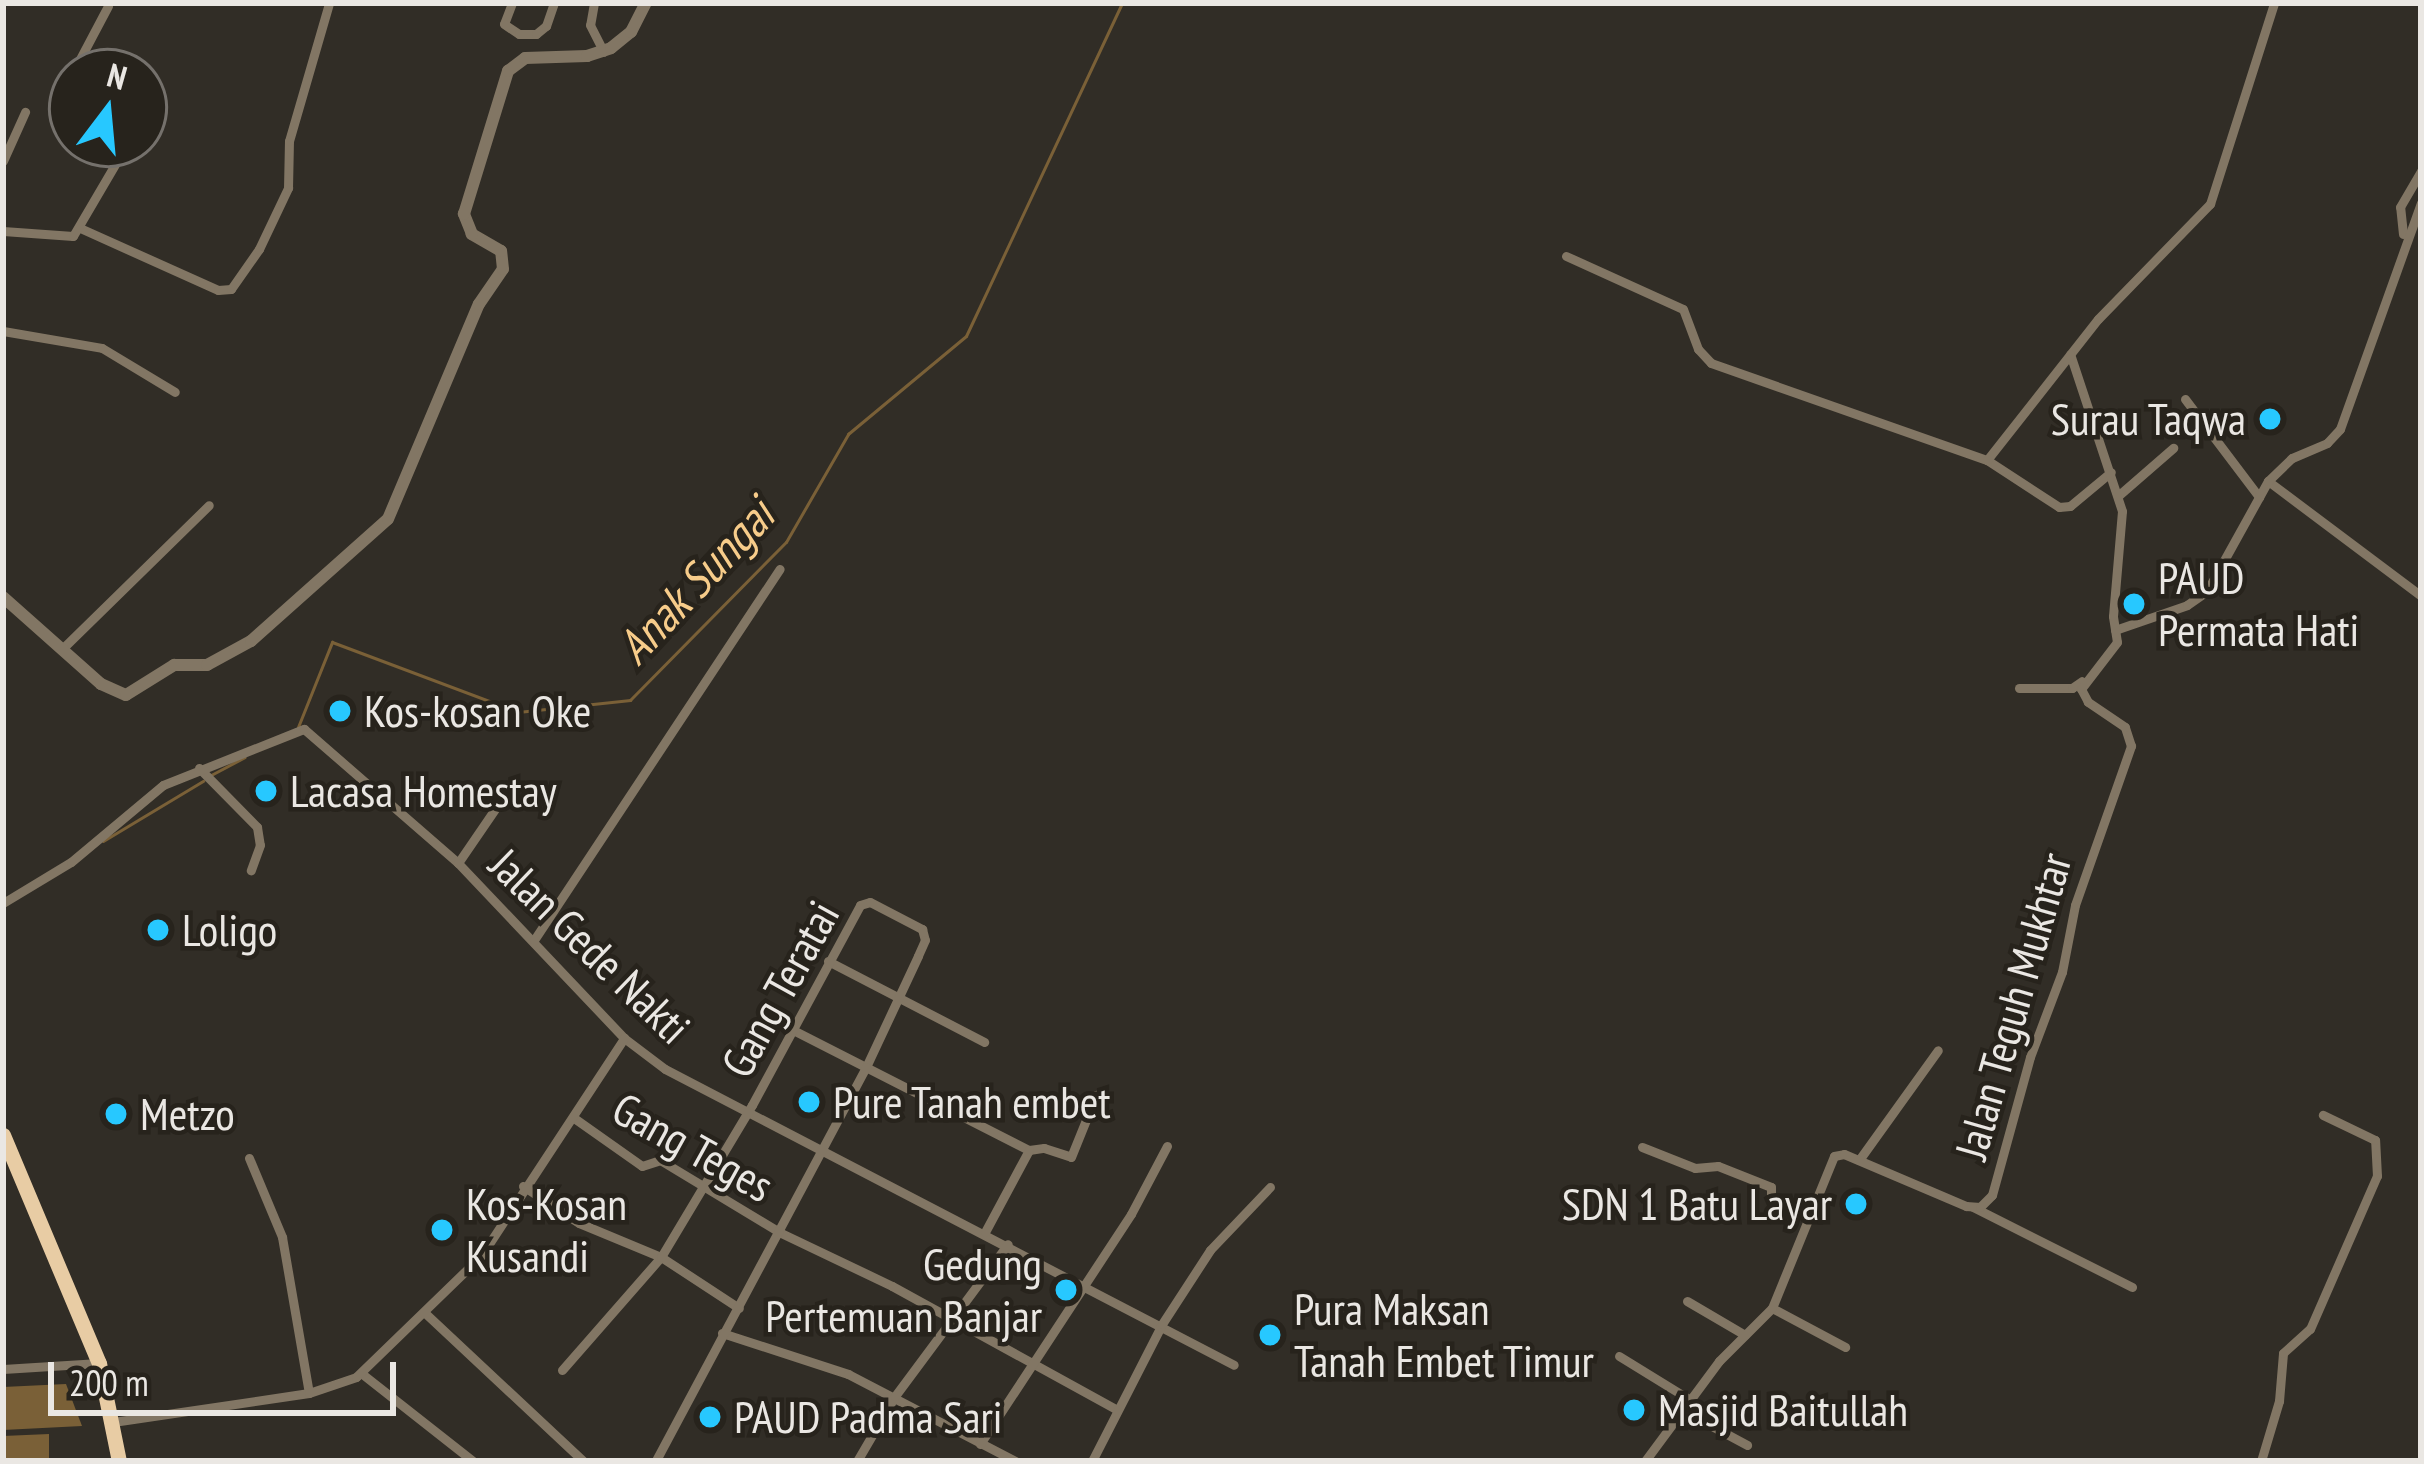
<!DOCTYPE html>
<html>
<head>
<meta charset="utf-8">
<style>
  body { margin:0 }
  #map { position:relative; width:2424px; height:1464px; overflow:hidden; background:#312d26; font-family:"PT Sans Narrow",sans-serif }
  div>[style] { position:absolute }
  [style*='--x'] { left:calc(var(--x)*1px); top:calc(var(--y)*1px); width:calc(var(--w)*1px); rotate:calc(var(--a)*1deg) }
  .water>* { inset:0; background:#7a6037 }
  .stream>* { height:3px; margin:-1.5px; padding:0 1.5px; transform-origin:1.5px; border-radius:1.5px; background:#7a6037 }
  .minor>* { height:9px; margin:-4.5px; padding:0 4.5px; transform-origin:4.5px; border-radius:4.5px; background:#827664 }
  .tertiary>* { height:12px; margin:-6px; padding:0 6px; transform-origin:6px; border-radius:6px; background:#827664 }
  .trunk>* { height:15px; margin:-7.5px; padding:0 7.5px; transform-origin:7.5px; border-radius:7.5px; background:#e8cca4 }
  .dots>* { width:33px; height:33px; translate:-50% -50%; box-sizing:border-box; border:6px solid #27231c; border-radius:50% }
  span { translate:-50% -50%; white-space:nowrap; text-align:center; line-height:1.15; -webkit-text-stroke:9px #27231c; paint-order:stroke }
  .poi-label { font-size:45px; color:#eae7e3 }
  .right { translate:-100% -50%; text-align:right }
  .left { translate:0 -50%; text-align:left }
  .street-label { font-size:45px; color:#eae7e3 }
  .water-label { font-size:48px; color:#f7cc8a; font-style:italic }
  .frame { position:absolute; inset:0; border:6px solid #eae7e3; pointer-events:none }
  .north { position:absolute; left:48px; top:48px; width:120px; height:120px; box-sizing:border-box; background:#27231c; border:3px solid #75716c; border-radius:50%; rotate:16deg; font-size:33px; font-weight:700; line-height:48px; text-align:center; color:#eae7e3 }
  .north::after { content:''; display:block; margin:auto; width:42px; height:54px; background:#27c8ff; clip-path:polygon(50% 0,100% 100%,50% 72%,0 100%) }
  .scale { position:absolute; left:48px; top:1362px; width:348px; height:54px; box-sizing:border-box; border:6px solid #eae7e3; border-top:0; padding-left:15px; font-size:36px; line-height:42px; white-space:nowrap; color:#eae7e3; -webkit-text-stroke:9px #27231c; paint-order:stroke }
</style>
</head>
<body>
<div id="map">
  <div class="water">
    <div style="clip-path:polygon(66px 1384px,82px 1426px,3px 1430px,3px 1387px)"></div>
    <div style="clip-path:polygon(49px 1434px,49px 1461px,3px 1461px,3px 1436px)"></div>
  </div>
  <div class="stream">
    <div style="--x:298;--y:727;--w:92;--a:-68.2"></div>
    <div style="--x:332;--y:642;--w:199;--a:20.6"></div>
    <div style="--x:518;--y:712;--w:113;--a:-6.1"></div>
    <div style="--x:630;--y:700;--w:222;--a:-45.4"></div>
    <div style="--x:786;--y:542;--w:125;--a:-60.1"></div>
    <div style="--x:848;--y:434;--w:153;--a:-39.7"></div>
    <div style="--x:966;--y:336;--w:368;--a:-64.9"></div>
    <div style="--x:211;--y:775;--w:38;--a:-28"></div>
    <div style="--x:103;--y:841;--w:117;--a:-31"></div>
  </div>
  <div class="minor">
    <div style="--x:512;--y:3;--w:22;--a:111"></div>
    <div style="--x:504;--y:24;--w:18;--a:34"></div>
    <div style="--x:519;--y:34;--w:17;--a:0"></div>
    <div style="--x:536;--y:34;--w:13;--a:-39"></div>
    <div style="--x:546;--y:26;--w:24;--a:-71"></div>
    <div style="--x:594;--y:3;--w:22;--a:100"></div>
    <div style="--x:590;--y:25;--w:30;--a:63"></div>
    <div style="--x:72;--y:74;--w:77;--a:-62.1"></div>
    <div style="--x:3;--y:161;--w:54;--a:-65.8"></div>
    <div style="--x:80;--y:228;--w:151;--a:24.2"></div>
    <div style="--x:218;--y:290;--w:13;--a:-4"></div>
    <div style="--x:231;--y:289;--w:49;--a:-55"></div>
    <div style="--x:259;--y:249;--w:68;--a:-64.6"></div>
    <div style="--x:288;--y:188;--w:47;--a:-88.8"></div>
    <div style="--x:289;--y:141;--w:144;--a:-73.8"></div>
    <div style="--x:3;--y:231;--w:70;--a:4.1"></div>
    <div style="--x:73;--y:236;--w:107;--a:-59.6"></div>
    <div style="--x:2403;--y:234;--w:27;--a:-96"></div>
    <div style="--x:2400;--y:207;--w:42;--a:-59.7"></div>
    <div style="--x:1566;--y:256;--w:128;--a:24.4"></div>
    <div style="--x:1683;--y:309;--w:43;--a:69.4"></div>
    <div style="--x:1698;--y:349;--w:19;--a:47"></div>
    <div style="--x:1711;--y:363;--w:293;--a:19.4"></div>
    <div style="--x:1987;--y:460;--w:86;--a:33.1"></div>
    <div style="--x:2059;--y:507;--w:11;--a:-5"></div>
    <div style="--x:2070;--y:506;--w:53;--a:-39.7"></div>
    <div style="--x:3;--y:331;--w:100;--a:9.7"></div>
    <div style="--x:102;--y:348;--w:85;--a:31.1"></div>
    <div style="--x:2185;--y:399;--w:123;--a:52.9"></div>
    <div style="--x:1987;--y:460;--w:179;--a:-51.8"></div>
    <div style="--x:2098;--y:319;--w:161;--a:-45.8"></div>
    <div style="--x:2210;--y:204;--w:211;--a:-72.3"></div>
    <div style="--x:2268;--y:481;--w:191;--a:36.9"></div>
    <div style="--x:2119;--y:495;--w:72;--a:-41"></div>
    <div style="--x:2115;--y:630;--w:76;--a:-19.1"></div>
    <div style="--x:2187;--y:605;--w:24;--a:-35"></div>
    <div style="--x:2207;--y:591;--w:126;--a:-61"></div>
    <div style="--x:2268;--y:481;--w:33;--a:-44"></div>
    <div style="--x:2292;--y:458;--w:38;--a:-23"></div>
    <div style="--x:2327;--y:443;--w:19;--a:-47"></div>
    <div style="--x:2340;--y:429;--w:240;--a:-70.3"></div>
    <div style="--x:63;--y:648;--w:204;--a:-44.4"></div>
    <div style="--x:2019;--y:688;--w:53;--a:0"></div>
    <div style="--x:2072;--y:688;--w:12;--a:-35"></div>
    <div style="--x:199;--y:768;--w:83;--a:45.5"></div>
    <div style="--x:257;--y:827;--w:18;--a:81"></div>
    <div style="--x:260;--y:845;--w:27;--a:110"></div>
    <div style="--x:458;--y:863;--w:92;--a:-55.6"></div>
    <div style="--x:3;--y:903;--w:79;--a:-31.1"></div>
    <div style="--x:71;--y:862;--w:120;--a:-39.9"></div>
    <div style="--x:163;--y:785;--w:152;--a:-21.7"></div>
    <div style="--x:304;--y:729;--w:204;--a:41"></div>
    <div style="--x:458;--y:863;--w:241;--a:46.5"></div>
    <div style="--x:624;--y:1038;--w:51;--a:37.1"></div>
    <div style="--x:665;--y:1069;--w:641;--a:27.48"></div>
    <div style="--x:534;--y:940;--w:445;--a:-56.5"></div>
    <div style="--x:828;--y:961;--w:176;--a:27.4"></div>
    <div style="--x:793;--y:1030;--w:265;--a:27"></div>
    <div style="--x:574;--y:1118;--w:83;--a:35.2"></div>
    <div style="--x:642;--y:1166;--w:19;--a:-18"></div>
    <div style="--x:660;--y:1160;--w:141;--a:31.1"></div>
    <div style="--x:781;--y:1233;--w:123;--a:25.5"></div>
    <div style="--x:892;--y:1286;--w:256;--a:28.8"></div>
    <div style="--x:1642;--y:1147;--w:57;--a:21.6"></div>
    <div style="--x:1695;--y:1168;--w:23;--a:-5"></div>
    <div style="--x:1718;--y:1166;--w:57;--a:21.6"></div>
    <div style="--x:1771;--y:1187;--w:9;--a:90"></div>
    <div style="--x:1771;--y:1196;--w:40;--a:21"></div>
    <div style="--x:1029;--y:1150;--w:15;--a:-8"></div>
    <div style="--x:1044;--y:1148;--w:28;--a:18"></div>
    <div style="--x:1071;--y:1157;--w:67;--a:-68"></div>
    <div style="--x:249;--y:1158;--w:86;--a:67.3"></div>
    <div style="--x:282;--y:1237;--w:158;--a:80.2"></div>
    <div style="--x:1859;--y:1160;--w:135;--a:-54.3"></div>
    <div style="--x:523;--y:1186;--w:67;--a:33.5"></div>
    <div style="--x:579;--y:1223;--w:89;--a:22.5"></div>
    <div style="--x:661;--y:1257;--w:93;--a:33.2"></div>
    <div style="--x:1973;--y:1207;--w:178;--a:26.7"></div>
    <div style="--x:985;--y:1232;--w:93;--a:-61.8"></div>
    <div style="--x:1687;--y:1301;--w:67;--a:30.4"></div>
    <div style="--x:1772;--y:1308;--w:83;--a:28.1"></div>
    <div style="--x:425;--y:1313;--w:216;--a:43.1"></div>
    <div style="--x:722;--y:1333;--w:133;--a:18"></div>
    <div style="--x:848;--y:1374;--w:188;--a:27.5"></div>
    <div style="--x:1619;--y:1356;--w:82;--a:31.6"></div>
    <div style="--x:3;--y:1369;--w:96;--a:-3.6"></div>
    <div style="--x:562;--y:1370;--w:150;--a:-48.8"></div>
    <div style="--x:661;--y:1257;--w:177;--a:-59.1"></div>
    <div style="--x:752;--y:1105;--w:227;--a:-61.6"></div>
    <div style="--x:860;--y:905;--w:10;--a:-17"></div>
    <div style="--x:870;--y:902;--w:59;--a:27.4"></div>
    <div style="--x:922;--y:929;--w:11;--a:75"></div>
    <div style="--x:925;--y:940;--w:17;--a:114"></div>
    <div style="--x:918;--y:956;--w:123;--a:115.1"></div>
    <div style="--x:866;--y:1067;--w:446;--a:118.1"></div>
    <div style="--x:361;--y:1373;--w:142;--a:38.2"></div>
    <div style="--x:1682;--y:1410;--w:74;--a:28.3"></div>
    <div style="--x:113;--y:1422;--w:198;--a:-8.4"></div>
    <div style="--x:309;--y:1393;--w:50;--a:-18.8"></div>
    <div style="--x:356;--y:1377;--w:174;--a:-44.1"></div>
    <div style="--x:481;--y:1256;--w:261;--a:-56.7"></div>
    <div style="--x:980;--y:1444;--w:275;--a:-56.7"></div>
    <div style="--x:1131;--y:1214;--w:77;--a:-62.1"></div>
    <div style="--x:857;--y:1461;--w:75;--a:-59.7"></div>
    <div style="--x:895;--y:1396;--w:189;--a:-53.4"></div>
    <div style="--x:1092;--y:1461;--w:154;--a:-62.9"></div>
    <div style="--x:1162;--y:1324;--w:88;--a:-57"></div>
    <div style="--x:1210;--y:1250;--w:87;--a:-46.4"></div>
    <div style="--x:1645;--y:1461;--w:124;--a:-53.5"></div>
    <div style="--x:1719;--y:1361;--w:75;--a:-45"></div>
    <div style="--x:1772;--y:1308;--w:164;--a:-67.8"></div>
    <div style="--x:1834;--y:1156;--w:10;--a:-11"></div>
    <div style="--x:1844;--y:1154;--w:133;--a:23.1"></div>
    <div style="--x:1966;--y:1206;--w:14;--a:4"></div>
    <div style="--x:1980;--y:1207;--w:17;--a:-45"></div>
    <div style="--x:1992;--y:1195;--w:143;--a:-74.6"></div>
    <div style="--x:2030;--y:1057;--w:91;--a:-69.4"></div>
    <div style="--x:2062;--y:972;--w:68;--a:-79"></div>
    <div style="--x:2075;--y:905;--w:169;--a:-70.6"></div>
    <div style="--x:2131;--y:746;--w:20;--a:-108"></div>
    <div style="--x:2125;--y:727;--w:45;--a:-146"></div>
    <div style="--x:2088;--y:702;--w:15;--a:-118"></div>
    <div style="--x:2081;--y:689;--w:59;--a:-52.5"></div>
    <div style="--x:2117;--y:642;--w:26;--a:-99"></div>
    <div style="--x:2113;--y:616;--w:105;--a:-85.1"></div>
    <div style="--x:2122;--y:511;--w:165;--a:-108.3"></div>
    <div style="--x:2261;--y:1461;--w:63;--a:-73.3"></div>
    <div style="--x:2279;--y:1401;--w:48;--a:-85.2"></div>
    <div style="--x:2283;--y:1353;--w:36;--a:-42"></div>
    <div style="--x:2310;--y:1329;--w:167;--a:-66.4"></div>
    <div style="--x:2377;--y:1176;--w:36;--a:-93"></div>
    <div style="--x:2375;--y:1140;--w:58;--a:-154.3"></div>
  </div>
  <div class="tertiary">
    <div style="--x:3;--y:597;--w:131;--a:41.6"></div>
    <div style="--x:101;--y:684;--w:27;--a:24"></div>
    <div style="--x:126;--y:695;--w:57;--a:-32"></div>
    <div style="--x:174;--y:665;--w:33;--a:0"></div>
    <div style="--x:207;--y:665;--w:50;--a:-28.6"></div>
    <div style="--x:251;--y:641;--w:183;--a:-41.7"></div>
    <div style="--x:388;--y:519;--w:233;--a:-67.1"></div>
    <div style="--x:479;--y:304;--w:42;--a:-55.6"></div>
    <div style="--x:503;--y:269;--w:18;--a:-96"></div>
    <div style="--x:501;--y:251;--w:34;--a:-150"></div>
    <div style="--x:472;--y:234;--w:22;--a:-112"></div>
    <div style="--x:464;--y:214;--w:150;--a:-72.9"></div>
    <div style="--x:508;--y:71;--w:21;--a:-37"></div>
    <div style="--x:525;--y:58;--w:62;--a:-1.8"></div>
    <div style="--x:587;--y:56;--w:25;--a:-18"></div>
    <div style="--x:611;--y:48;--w:26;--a:-39"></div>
    <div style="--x:631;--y:32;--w:33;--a:-63"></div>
  </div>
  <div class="trunk">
    <div style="--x:3;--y:1135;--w:247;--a:67.2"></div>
    <div style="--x:99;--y:1363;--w:100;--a:78.5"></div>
  </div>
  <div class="dots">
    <div style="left:2270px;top:419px;background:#27c8ff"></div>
    <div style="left:2134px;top:604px;background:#27c8ff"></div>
    <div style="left:340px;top:711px;background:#27c8ff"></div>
    <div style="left:266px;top:791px;background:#27c8ff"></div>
    <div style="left:158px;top:930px;background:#27c8ff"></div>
    <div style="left:809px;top:1102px;background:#27c8ff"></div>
    <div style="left:116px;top:1114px;background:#27c8ff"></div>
    <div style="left:1856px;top:1204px;background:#27c8ff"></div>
    <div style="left:442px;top:1230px;background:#27c8ff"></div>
    <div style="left:1066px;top:1290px;background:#27c8ff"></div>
    <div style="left:1270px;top:1335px;background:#27c8ff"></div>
    <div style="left:1634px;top:1410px;background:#27c8ff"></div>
    <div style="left:710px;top:1417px;background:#27c8ff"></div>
  </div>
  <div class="poi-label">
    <span class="right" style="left:2246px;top:419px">Surau Taqwa</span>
    <span class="left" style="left:2158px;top:604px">PAUD<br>Permata Hati</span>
    <span class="left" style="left:364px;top:711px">Kos-kosan Oke</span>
    <span class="left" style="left:290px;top:791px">Lacasa Homestay</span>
    <span class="left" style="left:182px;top:930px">Loligo</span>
    <span class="left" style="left:833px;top:1102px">Pure Tanah embet</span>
    <span class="left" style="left:140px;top:1114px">Metzo</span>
    <span class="left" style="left:466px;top:1230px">Kos-Kosan<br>Kusandi</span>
    <span class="right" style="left:1832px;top:1204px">SDN 1 Batu Layar</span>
    <span class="right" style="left:1042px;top:1290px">Gedung<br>Pertemuan Banjar</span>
    <span class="left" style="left:1294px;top:1335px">Pura Maksan<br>Tanah Embet Timur</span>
    <span class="left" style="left:1658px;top:1410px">Masjid Baitullah</span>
    <span class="left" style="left:734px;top:1417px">PAUD Padma Sari</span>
  </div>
  <div class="street-label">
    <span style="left:590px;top:946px;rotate:44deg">Jalan Gede Nakti</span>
    <span style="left:780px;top:989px;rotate:-61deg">Gang Teratai</span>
    <span style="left:2013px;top:1006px;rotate:-74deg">Jalan Teguh Mukhtar</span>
    <span style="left:693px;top:1147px;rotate:29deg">Gang Teges</span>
  </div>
  <div class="water-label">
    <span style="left:695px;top:581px;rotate:-47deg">Anak Sungai</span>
  </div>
  <div class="frame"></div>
  <div class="north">N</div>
  <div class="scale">200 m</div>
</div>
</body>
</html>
